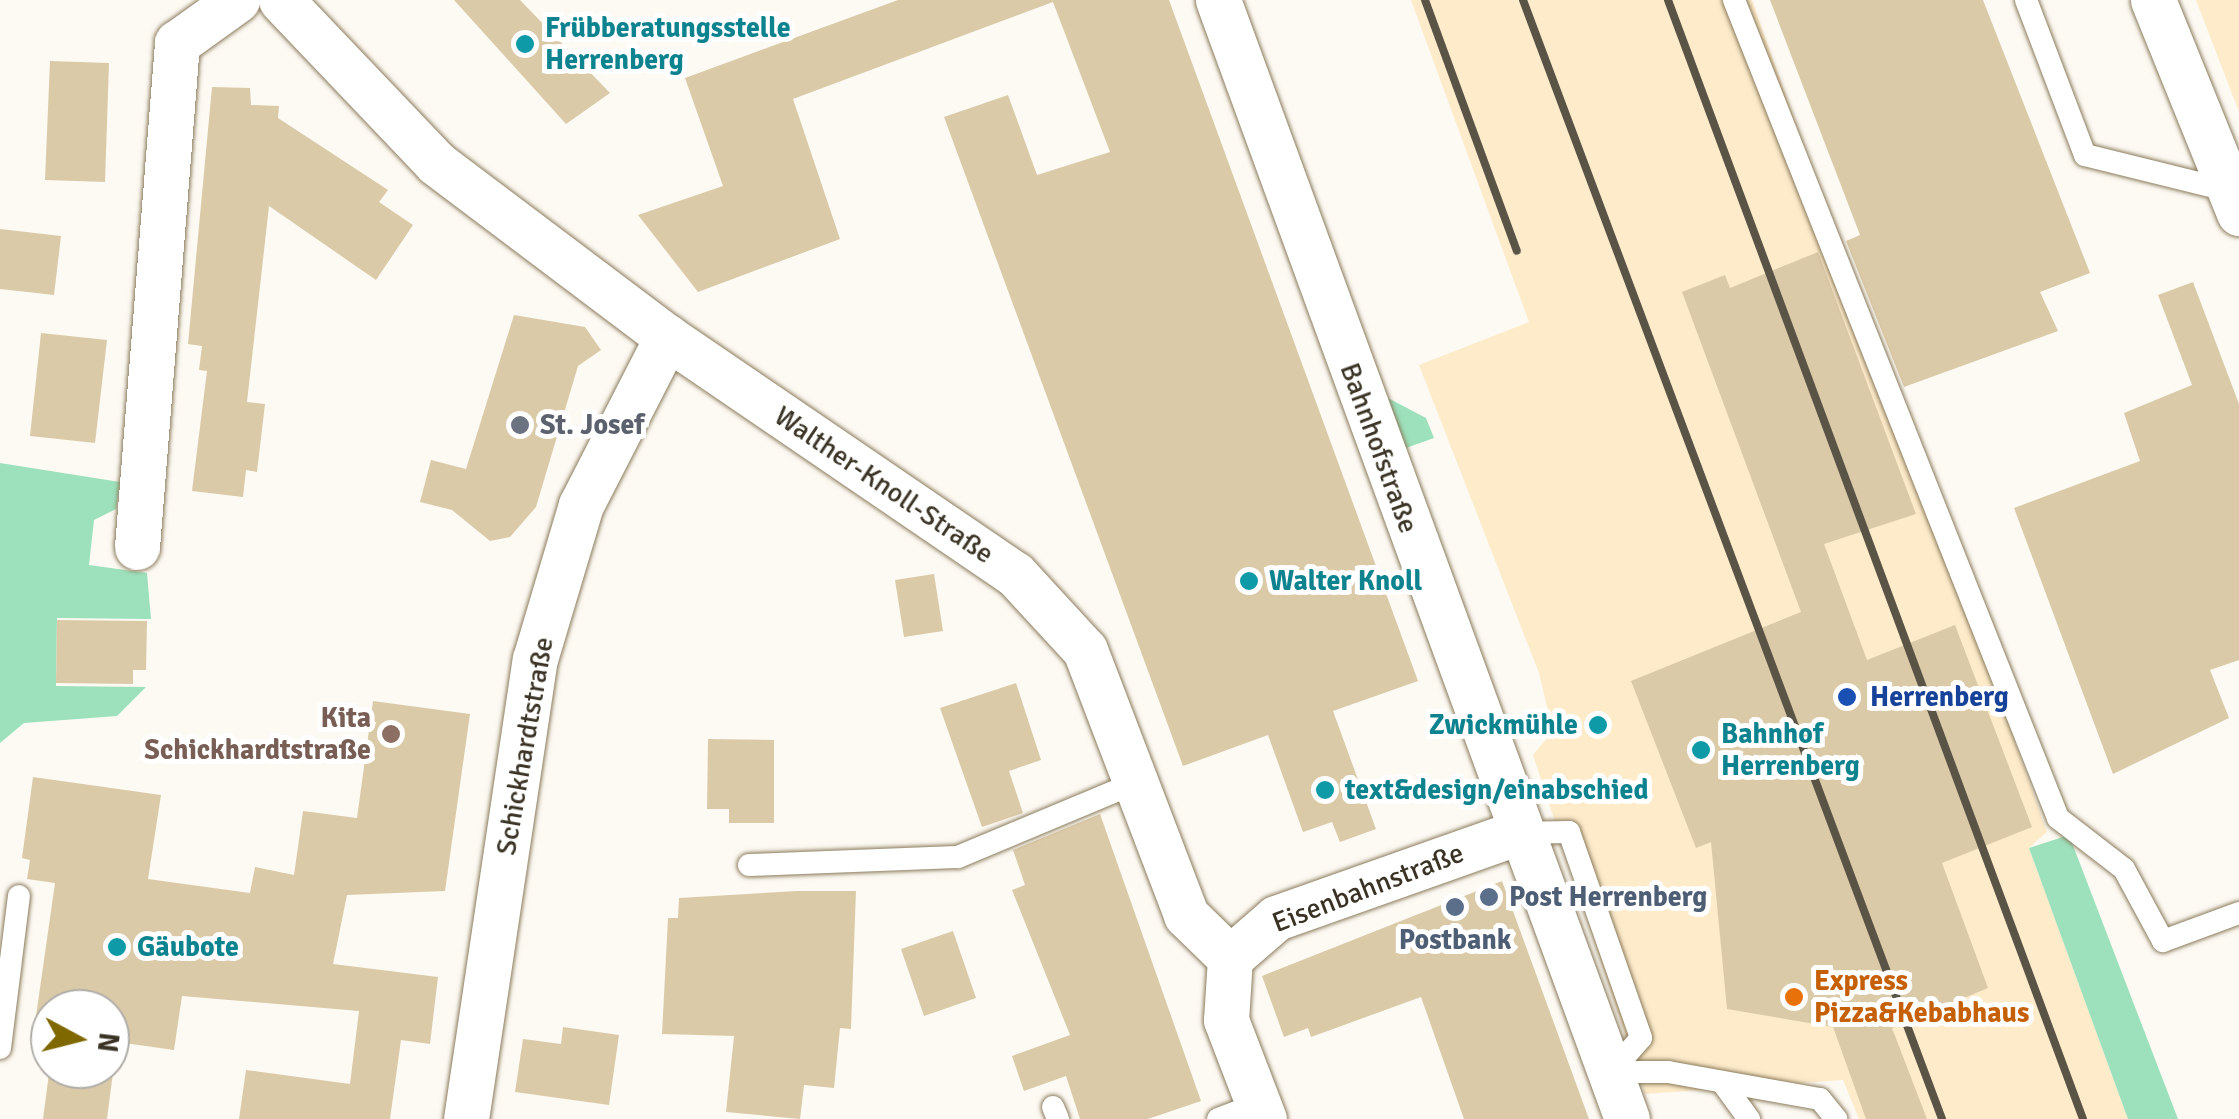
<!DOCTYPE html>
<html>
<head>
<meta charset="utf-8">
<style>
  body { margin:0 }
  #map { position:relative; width:2239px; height:1119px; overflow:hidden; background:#fdfaf3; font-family:Signika,sans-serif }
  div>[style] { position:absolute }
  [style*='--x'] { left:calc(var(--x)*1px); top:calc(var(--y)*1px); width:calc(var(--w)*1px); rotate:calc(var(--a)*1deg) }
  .built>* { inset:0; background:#fdebca }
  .green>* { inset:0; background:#9de1bc }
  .building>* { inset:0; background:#dbcaa8 }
  .roads { filter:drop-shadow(0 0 2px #8b7b5c) drop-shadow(0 0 2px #8b7b5c) }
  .service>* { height:22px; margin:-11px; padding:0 11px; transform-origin:11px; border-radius:11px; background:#fff }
  .minor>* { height:45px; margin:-22.5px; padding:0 22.5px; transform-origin:22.5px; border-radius:22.5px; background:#fff }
  .rail>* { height:8px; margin:-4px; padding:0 4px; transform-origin:4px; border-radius:4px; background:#5a5447 }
  .dots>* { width:28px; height:28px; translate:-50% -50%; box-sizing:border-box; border:5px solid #fff; border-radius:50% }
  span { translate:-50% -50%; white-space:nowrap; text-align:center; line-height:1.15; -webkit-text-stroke:10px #fff; paint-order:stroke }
  .culture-label { font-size:28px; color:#0d838f; font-weight:700 }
  .left { translate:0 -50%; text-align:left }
  .right { translate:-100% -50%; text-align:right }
  .worship-label { font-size:28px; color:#5b616d; font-weight:700 }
  .street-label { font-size:28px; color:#3a3325 }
  .transit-label { font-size:28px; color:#164399; font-weight:700 }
  .education-label { font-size:28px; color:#785e54; font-weight:700 }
  .service-label { font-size:28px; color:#4e5e75; font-weight:700 }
  .food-label { font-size:28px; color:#c56008; font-weight:700 }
  .north { position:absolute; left:30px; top:989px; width:100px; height:100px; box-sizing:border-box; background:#fff; border:2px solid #b0ada8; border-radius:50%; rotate:97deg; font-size:28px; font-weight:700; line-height:40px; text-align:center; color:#3a3325 }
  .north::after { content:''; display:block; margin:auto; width:35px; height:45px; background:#7f6800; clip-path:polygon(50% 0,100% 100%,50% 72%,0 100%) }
</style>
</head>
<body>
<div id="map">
  <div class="built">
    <div style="clip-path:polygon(1411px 0,1752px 0,2047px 832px,2029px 848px,2128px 1119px,1859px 1119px,1843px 1080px,1645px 1094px,1533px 755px,1553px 731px,1539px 673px,1419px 365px,1529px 322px)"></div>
    <div style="clip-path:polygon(2196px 0,2239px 0,2239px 112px)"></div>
  </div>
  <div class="green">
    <div style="clip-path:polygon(1388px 398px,1426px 418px,1434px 438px,1406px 448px)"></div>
    <div style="clip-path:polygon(0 463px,120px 482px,116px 509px,94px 520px,89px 565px,147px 573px,151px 619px,57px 618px,56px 686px,146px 687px,117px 716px,24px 723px,0 743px)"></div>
    <div style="clip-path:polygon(2069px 835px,2178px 1119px,2128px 1119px,2029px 848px)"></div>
  </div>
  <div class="building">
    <div style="clip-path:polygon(454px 0,520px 0,610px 93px,566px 124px)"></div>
    <div style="clip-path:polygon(898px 0,1169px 0,1418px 681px,1333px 711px,1376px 829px,1340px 842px,1332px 822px,1303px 832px,1268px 735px,1183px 766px,944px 117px,1008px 95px,1037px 175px,1110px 152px,1053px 2px,793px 99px,840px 239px,698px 292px,638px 215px,723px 186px,685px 78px)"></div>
    <div style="clip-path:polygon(1770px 0,1983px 0,2090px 273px,2040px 292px,2058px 331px,1904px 387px,1846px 241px,1860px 235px)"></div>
    <div style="clip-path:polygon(50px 61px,109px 63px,105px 182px,45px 180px)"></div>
    <div style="clip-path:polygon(212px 87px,250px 88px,251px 105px,279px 106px,278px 118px,388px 190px,379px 202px,413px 225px,376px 280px,269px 206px,247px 402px,265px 404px,257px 472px,246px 470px,243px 497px,192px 491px,207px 371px,199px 370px,202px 346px,188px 344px)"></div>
    <div style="clip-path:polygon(0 229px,61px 236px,54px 295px,0 289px)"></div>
    <div style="clip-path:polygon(1818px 252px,1916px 514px,1824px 544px,1867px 660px,1955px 625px,2032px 827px,1942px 863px,1988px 988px,1892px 1028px,1927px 1119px,1866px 1119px,1833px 1027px,1727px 1009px,1711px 842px,1696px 848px,1631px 681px,1801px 612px,1682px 292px,1725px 275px,1730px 288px)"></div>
    <div style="clip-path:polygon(2193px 282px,2239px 404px,2239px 660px,2210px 670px,2229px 718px,2113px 774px,2014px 508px,2140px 461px,2124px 413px,2192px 385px,2158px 295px)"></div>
    <div style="clip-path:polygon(514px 315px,585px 327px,601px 350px,578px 366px,536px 507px,510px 537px,490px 541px,452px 510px,420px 502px,431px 460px,466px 469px)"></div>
    <div style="clip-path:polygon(41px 333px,107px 340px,95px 443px,30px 436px)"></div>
    <div style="clip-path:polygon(934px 574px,943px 631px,904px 637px,895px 580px)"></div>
    <div style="clip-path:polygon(57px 620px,147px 621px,146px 670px,133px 670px,133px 684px,56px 683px)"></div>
    <div style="clip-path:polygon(1016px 683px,1041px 760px,1009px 771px,1023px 813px,982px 827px,940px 708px)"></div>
    <div style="clip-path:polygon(373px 701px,470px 714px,445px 891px,347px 895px,333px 964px,438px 977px,430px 1044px,401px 1040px,390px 1119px,239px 1119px,246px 1070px,350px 1084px,359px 1011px,182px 996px,174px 1050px,117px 1042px,107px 1119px,43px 1119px,50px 1066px,110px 1069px,110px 1009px,36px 1016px,55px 883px,27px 879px,30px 860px,22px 858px,33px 777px,161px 795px,148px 879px,250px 893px,255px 867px,294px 875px,303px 811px,357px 818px)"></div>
    <div style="clip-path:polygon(708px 739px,774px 740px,774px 823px,729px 823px,729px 809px,707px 809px)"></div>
    <div style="clip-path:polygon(1100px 814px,1201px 1101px,1148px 1119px,1080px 1119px,1066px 1076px,1024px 1091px,1012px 1056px,1070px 1035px,1012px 890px,1025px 885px,1013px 850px)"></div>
    <div style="clip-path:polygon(1502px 881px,1589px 1119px,1464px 1119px,1421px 997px,1311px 1037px,1308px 1028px,1284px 1037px,1262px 976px)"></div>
    <div style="clip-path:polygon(797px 891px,856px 891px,851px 1029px,840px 1028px,834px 1088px,804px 1085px,800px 1119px,726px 1112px,734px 1036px,662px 1034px,668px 918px,678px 918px,679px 898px)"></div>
    <div style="clip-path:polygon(953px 931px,976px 998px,924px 1016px,901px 949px)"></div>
    <div style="clip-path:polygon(563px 1027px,619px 1035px,609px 1105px,515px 1092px,523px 1039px,561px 1044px)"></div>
  </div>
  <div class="roads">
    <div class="service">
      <div style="--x:1734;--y:0;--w:880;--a:68.39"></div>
      <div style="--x:2058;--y:818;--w:83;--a:37.7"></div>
      <div style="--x:2124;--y:869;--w:82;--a:61.6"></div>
      <div style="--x:2163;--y:941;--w:81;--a:-20.2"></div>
      <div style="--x:2026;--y:0;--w:166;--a:69.2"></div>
      <div style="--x:2085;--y:155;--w:150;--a:13.9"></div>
      <div style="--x:1516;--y:833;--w:53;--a:-1.1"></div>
      <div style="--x:1569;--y:832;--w:218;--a:70.7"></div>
      <div style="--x:1641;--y:1038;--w:45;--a:131.4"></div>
      <div style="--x:749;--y:865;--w:209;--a:-2.2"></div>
      <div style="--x:958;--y:857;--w:194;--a:-22.7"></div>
      <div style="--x:0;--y:1048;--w:153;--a:-82.9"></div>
      <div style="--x:1611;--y:1072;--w:57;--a:0"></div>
      <div style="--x:1668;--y:1072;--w:154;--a:10.1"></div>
      <div style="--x:1820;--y:1099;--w:26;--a:51"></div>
      <div style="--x:1722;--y:1082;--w:46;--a:53.9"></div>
      <div style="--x:1053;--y:1107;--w:13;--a:67"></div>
      <div style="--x:1218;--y:1119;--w:43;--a:-20.6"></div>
    </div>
    <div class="minor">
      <div style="--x:281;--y:0;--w:225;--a:46.4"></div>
      <div style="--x:436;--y:163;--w:289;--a:37"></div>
      <div style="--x:667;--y:337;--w:421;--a:34.3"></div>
      <div style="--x:1015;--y:574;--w:103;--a:47.4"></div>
      <div style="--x:1085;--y:650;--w:284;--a:69.1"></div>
      <div style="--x:1186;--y:915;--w:62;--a:44.3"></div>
      <div style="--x:1218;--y:0;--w:1191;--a:69.92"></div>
      <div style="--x:2153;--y:0;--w:230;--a:68"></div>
      <div style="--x:137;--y:547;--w:506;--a:-85.46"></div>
      <div style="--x:177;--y:43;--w:74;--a:-35.6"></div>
      <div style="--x:466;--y:1119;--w:465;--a:-81.5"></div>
      <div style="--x:535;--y:659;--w:161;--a:-73.4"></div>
      <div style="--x:581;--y:505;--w:189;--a:-62.9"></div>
      <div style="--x:1264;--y:1119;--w:106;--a:-111"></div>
      <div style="--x:1226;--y:1020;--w:62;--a:-86.3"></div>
      <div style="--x:1230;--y:958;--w:61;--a:-41"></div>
      <div style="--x:1276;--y:918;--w:255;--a:-19.5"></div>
    </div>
  </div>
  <div class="rail">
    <div style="--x:1425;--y:0;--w:267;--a:69.9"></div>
    <div style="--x:1523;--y:0;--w:1195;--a:69.47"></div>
    <div style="--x:1668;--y:0;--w:1193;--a:69.65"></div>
  </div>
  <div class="dots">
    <div style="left:525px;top:44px;background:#0f9aa8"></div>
    <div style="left:520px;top:425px;background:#6b7280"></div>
    <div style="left:1249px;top:581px;background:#0f9aa8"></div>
    <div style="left:1847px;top:697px;background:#1a4fb4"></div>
    <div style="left:1598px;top:725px;background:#0f9aa8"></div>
    <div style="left:391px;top:734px;background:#8d6e63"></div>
    <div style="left:1701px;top:750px;background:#0f9aa8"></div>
    <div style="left:1325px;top:790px;background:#0f9aa8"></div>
    <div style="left:1489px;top:897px;background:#5c6f8a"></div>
    <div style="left:1455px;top:907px;background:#5c6f8a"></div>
    <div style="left:117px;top:947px;background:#0f9aa8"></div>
    <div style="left:1794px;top:997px;background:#e8710a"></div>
  </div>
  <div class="culture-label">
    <span class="left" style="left:545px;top:44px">Frübberatungsstelle<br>Herrenberg</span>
    <span class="left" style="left:1269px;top:581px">Walter Knoll</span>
    <span class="right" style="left:1578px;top:725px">Zwickmühle</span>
    <span class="left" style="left:1721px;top:750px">Bahnhof<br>Herrenberg</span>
    <span class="left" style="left:1345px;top:790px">text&amp;design/einabschied</span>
    <span class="left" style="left:137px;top:947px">Gäubote</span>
  </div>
  <div class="worship-label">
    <span class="left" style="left:540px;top:425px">St. Josef</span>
  </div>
  <div class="street-label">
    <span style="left:1379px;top:448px;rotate:70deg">Bahnhofstraße</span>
    <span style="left:884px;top:485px;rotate:34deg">Walther-Knoll-Straße</span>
    <span style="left:525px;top:746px;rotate:-80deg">Schickhardtstraße</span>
    <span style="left:1368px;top:888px;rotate:-21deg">Eisenbahnstraße</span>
  </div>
  <div class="transit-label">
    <span class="left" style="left:1870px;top:697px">Herrenberg</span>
  </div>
  <div class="education-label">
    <span class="right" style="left:371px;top:734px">Kita<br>Schickhardtstraße</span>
  </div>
  <div class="service-label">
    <span class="left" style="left:1509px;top:897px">Post Herrenberg</span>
    <span style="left:1455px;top:940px">Postbank</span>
  </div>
  <div class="food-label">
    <span class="left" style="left:1814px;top:997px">Express<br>Pizza&amp;Kebabhaus</span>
  </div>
  <div class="north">N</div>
</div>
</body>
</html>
